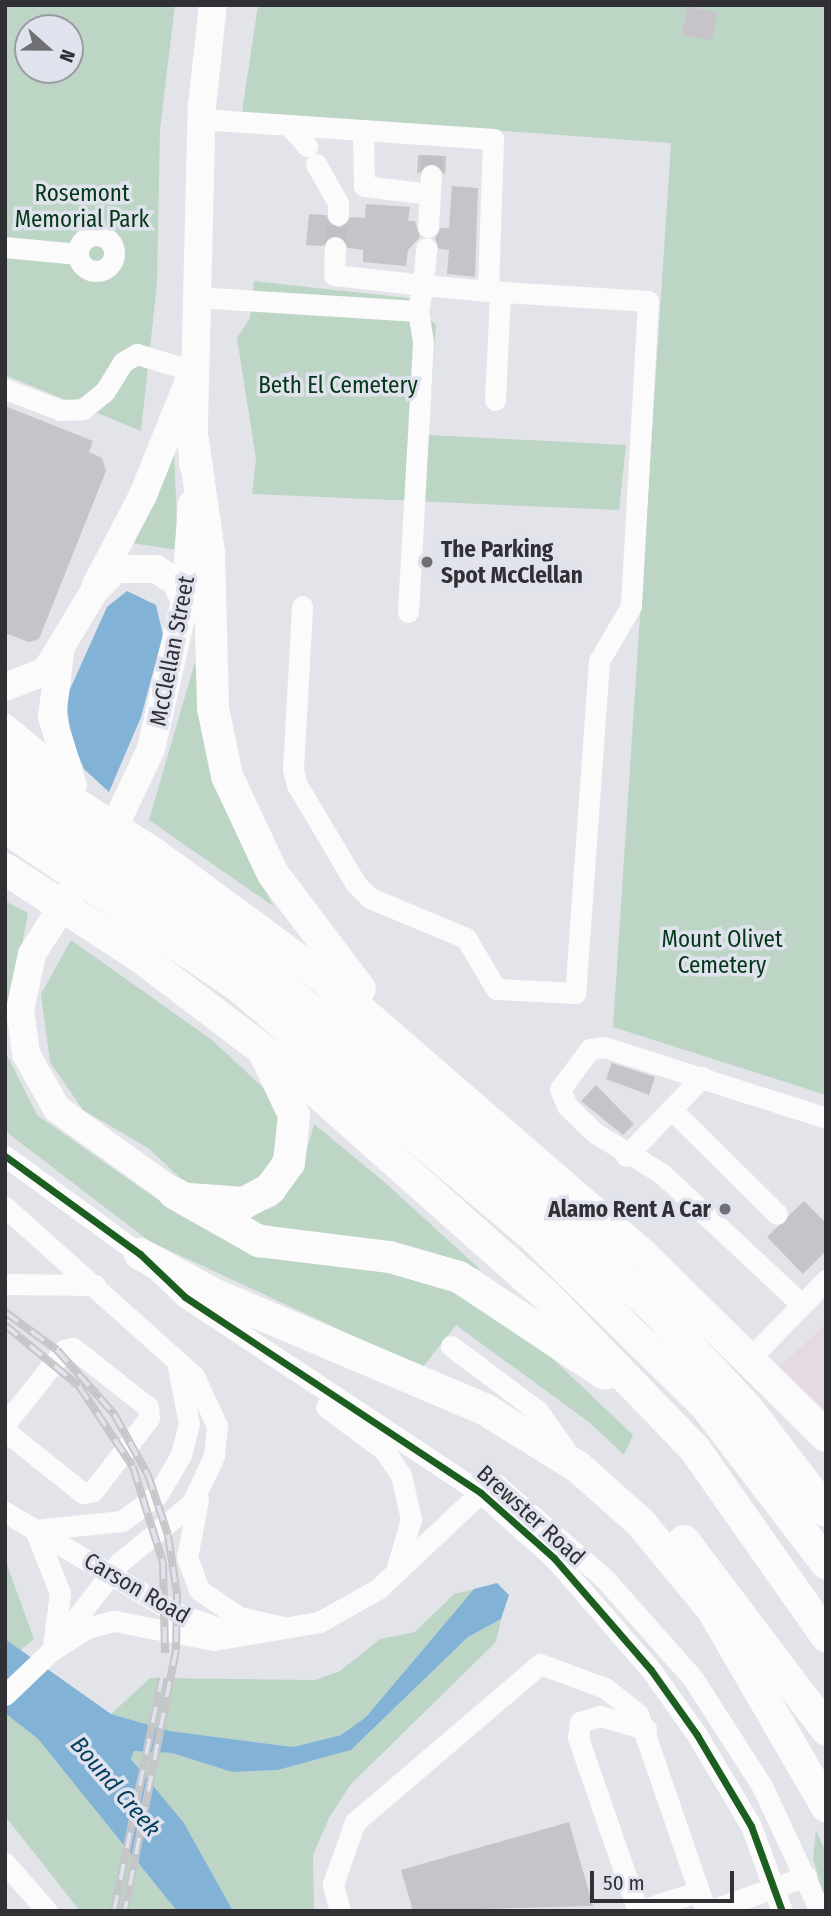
<!DOCTYPE html>
<html>
<head>
<meta charset="utf-8">
<style>
  body { margin:0 }
  #map { position:relative; width:831px; height:1916px; overflow:hidden; background:#e3e4ea; font-family:"Fira Sans Condensed",sans-serif }
  div>[style] { position:absolute }
  [style*='--x'] { left:calc(var(--x)*1px); top:calc(var(--y)*1px); width:calc(var(--w)*1px); rotate:calc(var(--a)*1deg) }
  .industrial>* { inset:0; background:#e5dae4 }
  .green>* { inset:0; background:#bcd5c4 }
  .water>* { inset:0; background:#82b3d6 }
  .building>* { inset:0; background:#c6c4c8 }
  .minor-tunnel>* { height:21px; margin-top:-10.5px; transform-origin:0; background:repeating-linear-gradient(90deg,#bfc0c6 0 21px,transparent 0 31px) }
  .minor>* { height:21px; margin:-10.5px; padding:0 10.5px; transform-origin:10.5px; border-radius:10.5px; background:#fbfbfc }
  .minor>.ring { margin:-10.5px; padding:0; box-sizing:content-box; background:none; border:21px solid #fbfbfc; border-radius:50% }
  .major>* { height:28px; margin:-14px; padding:0 14px; transform-origin:14px; border-radius:14px; background:#fbfbfc }
  .highway>* { height:32px; margin:-16px; padding:0 16px; transform-origin:16px; border-radius:16px; background:#fbfbfc }
  .rail>* { height:8px; margin-top:-4px; transform-origin:0; background:repeating-linear-gradient(90deg,#e0e2ed 0 16px,#c6c6c8 0 32px); box-sizing:border-box; border-block:2px solid #c6c6c8 }
  .cycleway>* { height:7px; margin:-3.5px; padding:0 3.5px; transform-origin:3.5px; border-radius:3.5px; background:#1b5e20 }
  .dots>* { width:19px; height:19px; translate:-50% -50%; box-sizing:border-box; border:4px solid #e0e2ed; border-radius:50% }
  span { translate:-50% -50%; white-space:nowrap; text-align:center; line-height:1.15; -webkit-text-stroke:7px #e0e2ed; paint-order:stroke }
  .park-label { font-size:23px; color:#043717 }
  .poi-label { font-size:23px; color:#303035; font-weight:700 }
  .left { translate:0 -50%; text-align:left }
  .right { translate:-100% -50%; text-align:right }
  .street-label { font-size:23px; color:#303035 }
  .water-label { font-size:24px; color:#053f5f; font-style:italic }
  .frame { position:absolute; inset:0; border:7px solid #303035; pointer-events:none }
  .north { position:absolute; left:14px; top:14px; width:70px; height:70px; box-sizing:border-box; background:#e0e2ed; border:2px solid #9a9ba3; border-radius:50%; rotate:111deg; font-size:19px; font-weight:700; line-height:28px; text-align:center; color:#303035 }
  .north::after { content:''; display:block; margin:auto; width:24px; height:32px; background:#6f6f74; clip-path:polygon(50% 0,100% 100%,50% 72%,0 100%) }
  .scale { position:absolute; left:590px; top:1871px; width:144px; height:32px; box-sizing:border-box; border:4px solid #303035; border-top:0; padding-left:9px; font-size:21px; line-height:24px; white-space:nowrap; color:#303035; -webkit-text-stroke:5px #e0e2ed; paint-order:stroke }
</style>
</head>
<body>
<div id="map">
  <div class="industrial">
    <div style="clip-path:polygon(826px 1323px,826px 1411px,780px 1367px)"></div>
  </div>
  <div class="green">
    <div style="clip-path:polygon(evenodd,5px 5px,175px 5px,160px 129px,157px 283px,141px 431px,5px 375px,5px 5px,28px 28px,70px 28px,70px 70px,28px 70px,28px 28px)"></div>
    <div style="clip-path:polygon(258px 5px,826px 5px,826px 1095px,613px 1027px,671px 143px,242px 112px)"></div>
    <div style="clip-path:polygon(254px 281px,408px 298px,436px 325px,428px 435px,626px 445px,619px 510px,252px 494px,256px 459px,237px 338px,250px 318px)"></div>
    <div style="clip-path:polygon(174px 450px,178px 550px,131px 543px)"></div>
    <div style="clip-path:polygon(195px 662px,212px 774px,273px 906px,149px 820px)"></div>
    <div style="clip-path:polygon(5px 901px,28px 913px,5px 1033px)"></div>
    <div style="clip-path:polygon(71px 940px,212px 1040px,272px 1096px,282px 1132px,269px 1168px,240px 1191px,192px 1189px,148px 1148px,83px 1110px,50px 1062px,41px 994px)"></div>
    <div style="clip-path:polygon(5px 1051px,37px 1115px,178px 1214px,267px 1257px,407px 1269px,447px 1282px,532px 1339px,633px 1435px,624px 1455px,589px 1422px,456px 1325px,422px 1368px,149px 1241px,5px 1131px)"></div>
    <div style="clip-path:polygon(314px 1124px,381px 1179px,481px 1270px,241px 1220px,276px 1206px,301px 1171px)"></div>
    <div style="clip-path:polygon(5px 1559px,34px 1639px,20px 1651px,5px 1639px)"></div>
    <div style="clip-path:polygon(474px 1589px,366px 1717px,341px 1735px,293px 1747px,170px 1731px,111px 1714px,150px 1678px,315px 1680px,340px 1671px,380px 1639px,415px 1632px,454px 1594px)"></div>
    <div style="clip-path:polygon(501px 1619px,496px 1642px,351px 1784px,329px 1818px,313px 1855px,314px 1911px,233px 1911px,184px 1823px,131px 1759px,134px 1751px,172px 1753px,232px 1772px,278px 1770px,351px 1750px,468px 1637px)"></div>
    <div style="clip-path:polygon(5px 1713px,38px 1739px,177px 1911px,80px 1911px,5px 1816px)"></div>
    <div style="clip-path:polygon(816px 1831px,826px 1852px,826px 1904px,813px 1858px)"></div>
  </div>
  <div class="water">
    <div style="clip-path:polygon(127px 591px,156px 605px,163px 635px,141px 717px,109px 792px,84px 769px,71px 738px,66px 698px,107px 607px)"></div>
    <div style="clip-path:polygon(497px 1583px,509px 1595px,501px 1619px,468px 1637px,351px 1750px,278px 1770px,232px 1772px,172px 1753px,134px 1751px,131px 1759px,184px 1823px,233px 1911px,177px 1911px,38px 1739px,5px 1713px,5px 1639px,111px 1714px,170px 1731px,293px 1747px,341px 1735px,366px 1717px,474px 1589px)"></div>
  </div>
  <div class="building">
    <div style="clip-path:polygon(687px 7px,717px 12px,712px 40px,682px 35px)"></div>
    <div style="clip-path:polygon(418px 155px,446px 156px,445px 175px,431px 162px,417px 174px)"></div>
    <div style="clip-path:polygon(452px 186px,478px 188px,475px 277px,447px 274px,449px 250px,439px 249px,435px 238px,441px 228px,449px 228px)"></div>
    <div style="clip-path:polygon(366px 204px,410px 207px,408px 221px,415px 221px,420px 237px,408px 250px,406px 266px,363px 262px,363px 250px,348px 248px,336px 234px,322px 246px,306px 245px,309px 214px,325px 215px,339px 228px,351px 217px,365px 218px)"></div>
    <div style="clip-path:polygon(5px 406px,93px 441px,89px 452px,102px 458px,106px 471px,39px 639px,29px 642px,5px 633px)"></div>
    <div style="clip-path:polygon(612px 1063px,655px 1077px,649px 1095px,606px 1079px)"></div>
    <div style="clip-path:polygon(596px 1085px,634px 1124px,623px 1135px,581px 1101px)"></div>
    <div style="clip-path:polygon(804px 1201px,826px 1223px,826px 1251px,803px 1274px,767px 1237px)"></div>
    <div style="clip-path:polygon(569px 1822px,593px 1906px,413px 1911px,401px 1870px)"></div>
  </div>
  <div class="minor-tunnel">
    <div style="--x:431;--y:175;--w:20;--a:-87"></div>
    <div style="--x:335;--y:247;--w:32;--a:-85"></div>
  </div>
  <div class="minor">
    <div style="--x:201;--y:119;--w:293;--a:3.9"></div>
    <div style="--x:493;--y:139;--w:152;--a:91.9"></div>
    <div style="--x:488;--y:291;--w:160;--a:3.6"></div>
    <div style="--x:648;--y:301;--w:305;--a:93.2"></div>
    <div style="--x:631;--y:606;--w:64;--a:120.2"></div>
    <div style="--x:599;--y:661;--w:333;--a:94.1"></div>
    <div style="--x:575;--y:993;--w:79;--a:-177.1"></div>
    <div style="--x:496;--y:989;--w:59;--a:-120.5"></div>
    <div style="--x:466;--y:938;--w:104;--a:-157.4"></div>
    <div style="--x:370;--y:898;--w:20;--a:-135"></div>
    <div style="--x:356;--y:884;--w:115;--a:-120.8"></div>
    <div style="--x:297;--y:785;--w:16;--a:-104"></div>
    <div style="--x:293;--y:769;--w:163;--a:-86.8"></div>
    <div style="--x:289;--y:125;--w:28;--a:49"></div>
    <div style="--x:363;--y:130;--w:56;--a:89"></div>
    <div style="--x:364;--y:186;--w:66;--a:6.9"></div>
    <div style="--x:316;--y:164;--w:45;--a:60.6"></div>
    <div style="--x:338;--y:203;--w:12;--a:90"></div>
    <div style="--x:428;--y:227;--w:52;--a:-86.7"></div>
    <div class="ring" style="left:78px;top:235px;width:15px;height:15px"></div>
    <div style="--x:5;--y:247;--w:73;--a:5.5"></div>
    <div style="--x:335;--y:247;--w:28;--a:92"></div>
    <div style="--x:334;--y:275;--w:90;--a:6.4"></div>
    <div style="--x:423;--y:285;--w:37;--a:-85"></div>
    <div style="--x:195;--y:297;--w:223;--a:3.6"></div>
    <div style="--x:418;--y:311;--w:26;--a:-79"></div>
    <div style="--x:423;--y:285;--w:65;--a:5.3"></div>
    <div style="--x:5;--y:389;--w:59;--a:20.9"></div>
    <div style="--x:60;--y:410;--w:23;--a:-2"></div>
    <div style="--x:83;--y:409;--w:28;--a:-39"></div>
    <div style="--x:105;--y:391;--w:34;--a:-58"></div>
    <div style="--x:123;--y:362;--w:16;--a:-30"></div>
    <div style="--x:137;--y:354;--w:59;--a:16.9"></div>
    <div style="--x:495;--y:400;--w:108;--a:-87.3"></div>
    <div style="--x:408;--y:612;--w:270;--a:-86.8"></div>
    <div style="--x:423;--y:342;--w:31;--a:-99"></div>
    <div style="--x:671;--y:1109;--w:149;--a:44.7"></div>
    <div style="--x:5;--y:1156;--w:167;--a:36"></div>
    <div style="--x:140;--y:1254;--w:62;--a:43.7"></div>
    <div style="--x:185;--y:1297;--w:355;--a:33.5"></div>
    <div style="--x:481;--y:1493;--w:98;--a:41.7"></div>
    <div style="--x:554;--y:1558;--w:148;--a:49.1"></div>
    <div style="--x:651;--y:1670;--w:80;--a:54.7"></div>
    <div style="--x:697;--y:1735;--w:106;--a:59.3"></div>
    <div style="--x:751;--y:1826;--w:90;--a:70"></div>
    <div style="--x:626;--y:1156;--w:110;--a:-46.1"></div>
    <div style="--x:5;--y:1207;--w:254;--a:41.8"></div>
    <div style="--x:194;--y:1376;--w:55;--a:65.3"></div>
    <div style="--x:217;--y:1426;--w:30;--a:96"></div>
    <div style="--x:214;--y:1456;--w:52;--a:115.1"></div>
    <div style="--x:192;--y:1503;--w:94;--a:140.6"></div>
    <div style="--x:119;--y:1563;--w:111;--a:127.7"></div>
    <div style="--x:51;--y:1651;--w:64;--a:136.3"></div>
    <div style="--x:5;--y:1284;--w:90;--a:0.6"></div>
    <div style="--x:800;--y:1303;--w:190;--a:-136.9"></div>
    <div style="--x:661;--y:1173;--w:77;--a:-148.8"></div>
    <div style="--x:595;--y:1133;--w:39;--a:-136"></div>
    <div style="--x:567;--y:1106;--w:18;--a:-112"></div>
    <div style="--x:560;--y:1089;--w:50;--a:-53.1"></div>
    <div style="--x:590;--y:1049;--w:14;--a:-8"></div>
    <div style="--x:604;--y:1047;--w:233;--a:17.7"></div>
    <div style="--x:451;--y:1346;--w:109;--a:36.8"></div>
    <div style="--x:538;--y:1411;--w:54;--a:54.8"></div>
    <div style="--x:750;--y:1358;--w:109;--a:-45.7"></div>
    <div style="--x:326;--y:1407;--w:72;--a:36.6"></div>
    <div style="--x:384;--y:1450;--w:30;--a:56"></div>
    <div style="--x:401;--y:1475;--w:45;--a:77.2"></div>
    <div style="--x:411;--y:1519;--w:54;--a:106.1"></div>
    <div style="--x:5;--y:1424;--w:95;--a:-51.4"></div>
    <div style="--x:64;--y:1350;--w:9;--a:-13"></div>
    <div style="--x:73;--y:1348;--w:95;--a:38.2"></div>
    <div style="--x:148;--y:1407;--w:11;--a:85"></div>
    <div style="--x:149;--y:1418;--w:92;--a:127.5"></div>
    <div style="--x:93;--y:1491;--w:10;--a:169"></div>
    <div style="--x:83;--y:1493;--w:100;--a:-141.5"></div>
    <div style="--x:198;--y:1500;--w:58;--a:100.9"></div>
    <div style="--x:187;--y:1557;--w:35;--a:70"></div>
    <div style="--x:199;--y:1590;--w:48;--a:34"></div>
    <div style="--x:239;--y:1617;--w:45;--a:12.8"></div>
    <div style="--x:5;--y:1512;--w:199;--a:30.6"></div>
    <div style="--x:176;--y:1613;--w:60;--a:19.3"></div>
    <div style="--x:35;--y:1530;--w:87;--a:-5.9"></div>
    <div style="--x:122;--y:1521;--w:45;--a:-36.9"></div>
    <div style="--x:158;--y:1494;--w:45;--a:-59.5"></div>
    <div style="--x:181;--y:1455;--w:32;--a:-76"></div>
    <div style="--x:189;--y:1424;--w:63;--a:-101"></div>
    <div style="--x:35;--y:1530;--w:68;--a:68.4"></div>
    <div style="--x:60;--y:1593;--w:53;--a:97.5"></div>
    <div style="--x:51;--y:1651;--w:43;--a:-32.6"></div>
    <div style="--x:87;--y:1628;--w:28;--a:-15"></div>
    <div style="--x:114;--y:1621;--w:102;--a:10.8"></div>
    <div style="--x:214;--y:1640;--w:107;--a:-9.7"></div>
    <div style="--x:319;--y:1622;--w:68;--a:-29.2"></div>
    <div style="--x:378;--y:1589;--w:146;--a:-43.3"></div>
    <div style="--x:484;--y:1489;--w:14;--a:-17"></div>
    <div style="--x:497;--y:1485;--w:142;--a:41"></div>
    <div style="--x:604;--y:1578;--w:132;--a:48.4"></div>
    <div style="--x:692;--y:1677;--w:130;--a:57.3"></div>
    <div style="--x:762;--y:1786;--w:138;--a:65.1"></div>
    <div style="--x:5;--y:1863;--w:64;--a:48.8"></div>
    <div style="--x:340;--y:1911;--w:28;--a:-105"></div>
    <div style="--x:333;--y:1884;--w:66;--a:-70.5"></div>
    <div style="--x:355;--y:1822;--w:243;--a:-40.5"></div>
    <div style="--x:540;--y:1664;--w:69;--a:20.3"></div>
    <div style="--x:605;--y:1688;--w:42;--a:38.2"></div>
    <div style="--x:638;--y:1714;--w:208;--a:71"></div>
    <div style="--x:638;--y:1911;--w:183;--a:-109.1"></div>
    <div style="--x:578;--y:1738;--w:16;--a:-83"></div>
    <div style="--x:580;--y:1722;--w:21;--a:-17"></div>
    <div style="--x:600;--y:1716;--w:48;--a:15.8"></div>
    <div style="--x:638;--y:1911;--w:62;--a:-17.9"></div>
    <div style="--x:709;--y:1911;--w:103;--a:-19.8"></div>
  </div>
  <div class="major">
    <div style="--x:193;--y:464;--w:358;--a:-88.6"></div>
    <div style="--x:202;--y:106;--w:102;--a:-83.8"></div>
    <div style="--x:96;--y:585;--w:102;--a:-62.4"></div>
    <div style="--x:143;--y:495;--w:121;--a:-68.1"></div>
    <div style="--x:60;--y:653;--w:64;--a:97.1"></div>
    <div style="--x:52;--y:717;--w:72;--a:73.1"></div>
    <div style="--x:5;--y:687;--w:44;--a:-21.3"></div>
    <div style="--x:46;--y:671;--w:95;--a:-58.8"></div>
    <div style="--x:95;--y:590;--w:30;--a:-45"></div>
    <div style="--x:116;--y:569;--w:40;--a:0"></div>
    <div style="--x:156;--y:569;--w:24;--a:33"></div>
    <div style="--x:176;--y:582;--w:21;--a:65"></div>
    <div style="--x:5;--y:728;--w:81;--a:40"></div>
    <div style="--x:174;--y:1193;--w:144;--a:-144.3"></div>
    <div style="--x:57;--y:1109;--w:63;--a:-119.4"></div>
    <div style="--x:26;--y:1054;--w:44;--a:-97.8"></div>
    <div style="--x:20;--y:1010;--w:57;--a:-77.9"></div>
    <div style="--x:32;--y:954;--w:160;--a:-57.5"></div>
    <div style="--x:118;--y:819;--w:77;--a:-64.8"></div>
    <div style="--x:151;--y:749;--w:152;--a:-77.1"></div>
    <div style="--x:185;--y:601;--w:97;--a:-85.9"></div>
  </div>
  <div class="highway">
    <div style="--x:193;--y:440;--w:114;--a:81.9"></div>
    <div style="--x:209;--y:553;--w:155;--a:88.5"></div>
    <div style="--x:213;--y:708;--w:69;--a:78.4"></div>
    <div style="--x:227;--y:776;--w:108;--a:64.9"></div>
    <div style="--x:273;--y:874;--w:144;--a:52.9"></div>
    <div style="--x:5;--y:759;--w:175;--a:32.4"></div>
    <div style="--x:153;--y:853;--w:210;--a:36.3"></div>
    <div style="--x:322;--y:977;--w:422;--a:40.9"></div>
    <div style="--x:641;--y:1253;--w:260;--a:44.7"></div>
    <div style="--x:5;--y:794;--w:228;--a:33.2"></div>
    <div style="--x:196;--y:919;--w:246;--a:38.4"></div>
    <div style="--x:389;--y:1072;--w:352;--a:41.7"></div>
    <div style="--x:652;--y:1306;--w:141;--a:47"></div>
    <div style="--x:748;--y:1409;--w:128;--a:52.6"></div>
    <div style="--x:5;--y:827;--w:281;--a:34.3"></div>
    <div style="--x:237;--y:985;--w:385;--a:40.3"></div>
    <div style="--x:531;--y:1234;--w:245;--a:44.5"></div>
    <div style="--x:706;--y:1406;--w:198;--a:52.6"></div>
    <div style="--x:5;--y:869;--w:160;--a:33"></div>
    <div style="--x:139;--y:956;--w:212;--a:37.1"></div>
    <div style="--x:308;--y:1084;--w:318;--a:41.6"></div>
    <div style="--x:546;--y:1295;--w:213;--a:46"></div>
    <div style="--x:694;--y:1448;--w:230;--a:54.9"></div>
    <div style="--x:174;--y:1193;--w:98;--a:29.5"></div>
    <div style="--x:259;--y:1241;--w:132;--a:7"></div>
    <div style="--x:390;--y:1257;--w:72;--a:16.2"></div>
    <div style="--x:459;--y:1277;--w:175;--a:33.6"></div>
    <div style="--x:189;--y:1199;--w:55;--a:4.2"></div>
    <div style="--x:244;--y:1203;--w:30;--a:-28"></div>
    <div style="--x:270;--y:1189;--w:32;--a:-54"></div>
    <div style="--x:289;--y:1163;--w:48;--a:-84.1"></div>
    <div style="--x:294;--y:1115;--w:68;--a:-115.4"></div>
    <div style="--x:140;--y:1254;--w:83;--a:28.7"></div>
    <div style="--x:213;--y:1294;--w:297;--a:23"></div>
    <div style="--x:486;--y:1410;--w:108;--a:31.8"></div>
    <div style="--x:578;--y:1467;--w:83;--a:41.6"></div>
    <div style="--x:640;--y:1522;--w:113;--a:50.4"></div>
    <div style="--x:712;--y:1609;--w:228;--a:59.9"></div>
    <div style="--x:684;--y:1541;--w:236;--a:52.9"></div>
  </div>
  <div class="rail">
    <div style="--x:5;--y:1312;--w:64;--a:36.2"></div>
    <div style="--x:57;--y:1350;--w:86;--a:48.3"></div>
    <div style="--x:114;--y:1414;--w:70;--a:60.9"></div>
    <div style="--x:148;--y:1475;--w:63;--a:71.6"></div>
    <div style="--x:168;--y:1535;--w:60;--a:81.3"></div>
    <div style="--x:177;--y:1594;--w:56;--a:91"></div>
    <div style="--x:176;--y:1650;--w:266;--a:101.1"></div>
    <div style="--x:5;--y:1325;--w:96;--a:39.5"></div>
    <div style="--x:79;--y:1386;--w:97;--a:56.3"></div>
    <div style="--x:133;--y:1467;--w:101;--a:72.6"></div>
    <div style="--x:163;--y:1563;--w:90;--a:88.7"></div>
    <div style="--x:114;--y:1911;--w:238;--a:-78.4"></div>
  </div>
  <div class="cycleway">
    <div style="--x:5;--y:1156;--w:167;--a:36"></div>
    <div style="--x:140;--y:1254;--w:62;--a:43.7"></div>
    <div style="--x:185;--y:1297;--w:355;--a:33.5"></div>
    <div style="--x:481;--y:1493;--w:98;--a:41.7"></div>
    <div style="--x:554;--y:1558;--w:148;--a:49.1"></div>
    <div style="--x:651;--y:1670;--w:80;--a:54.7"></div>
    <div style="--x:697;--y:1735;--w:106;--a:59.3"></div>
    <div style="--x:751;--y:1826;--w:90;--a:70"></div>
  </div>
  <div class="dots">
    <div style="left:427px;top:562px;background:#6f6f74"></div>
    <div style="left:725px;top:1209px;background:#6f6f74"></div>
  </div>
  <div class="park-label">
    <span style="left:82px;top:206px">Rosemont<br>Memorial Park</span>
    <span style="left:338px;top:385px">Beth El Cemetery</span>
    <span style="left:722px;top:952px">Mount Olivet<br>Cemetery</span>
  </div>
  <div class="poi-label">
    <span class="left" style="left:441px;top:562px">The Parking<br>Spot McClellan</span>
    <span class="right" style="left:711px;top:1209px">Alamo Rent A Car</span>
  </div>
  <div class="street-label">
    <span style="left:172px;top:651px;rotate:-79deg">McClellan Street</span>
    <span style="left:531px;top:1515px;rotate:42deg">Brewster Road</span>
    <span style="left:137px;top:1588px;rotate:30deg">Carson Road</span>
  </div>
  <div class="water-label">
    <span style="left:115px;top:1787px;rotate:49deg">Bound Creek</span>
  </div>
  <div class="frame"></div>
  <div class="north">N</div>
  <div class="scale">50 m</div>
</div>
</body>
</html>
